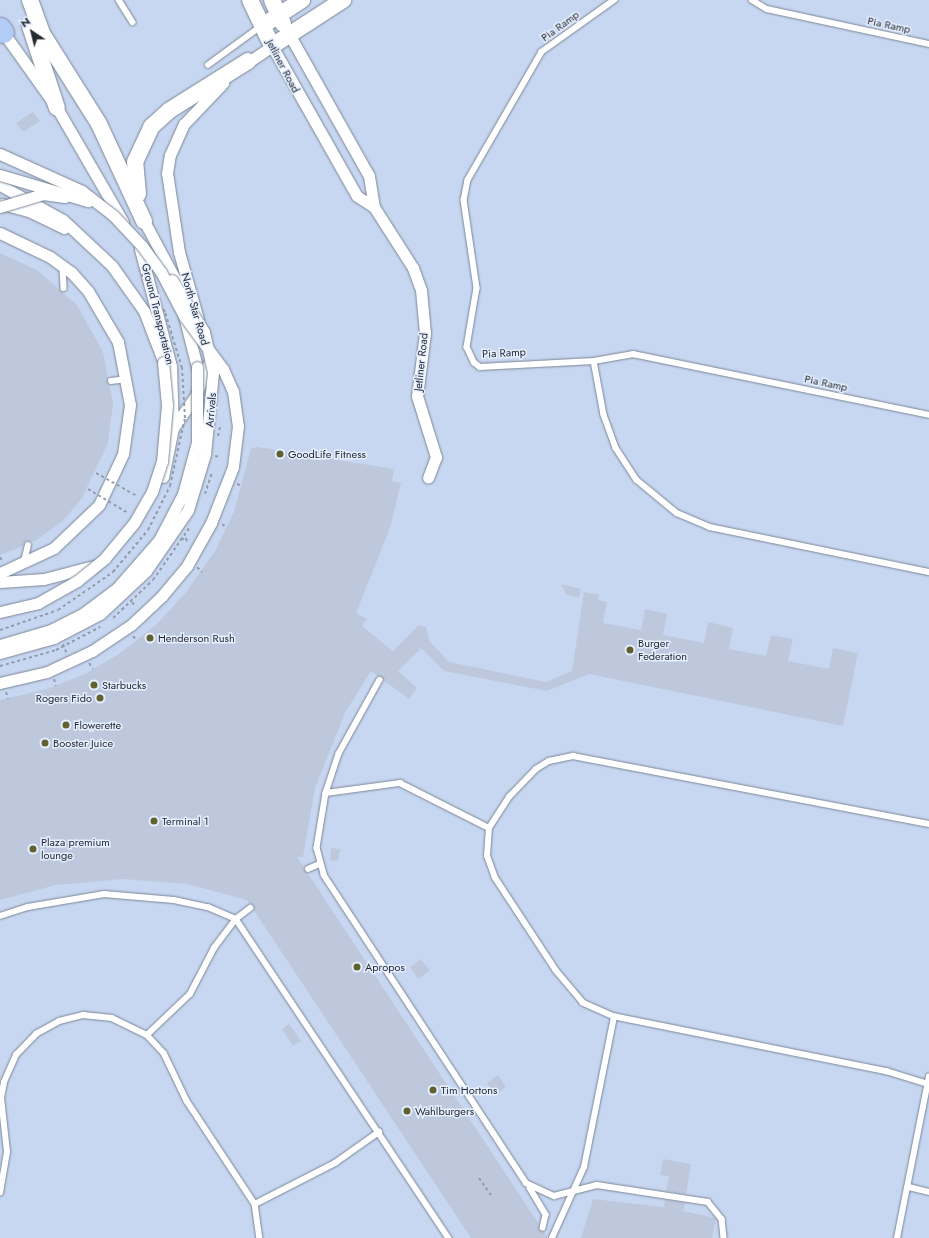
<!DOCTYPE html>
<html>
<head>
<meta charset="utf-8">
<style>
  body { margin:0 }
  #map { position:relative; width:929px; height:1238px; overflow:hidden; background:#d6e2f5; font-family:Jost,sans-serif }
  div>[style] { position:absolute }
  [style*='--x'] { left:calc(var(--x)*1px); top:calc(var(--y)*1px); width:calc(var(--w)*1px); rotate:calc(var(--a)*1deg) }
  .built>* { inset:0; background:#c8d7f1 }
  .building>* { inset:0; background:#bdc8dc }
  .path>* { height:2px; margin-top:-1px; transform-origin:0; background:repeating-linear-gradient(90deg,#929baa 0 3px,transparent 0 6px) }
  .roads { filter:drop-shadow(0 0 1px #7b8697) drop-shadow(0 0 1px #7b8697) }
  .lane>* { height:5.5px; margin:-2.75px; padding:0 2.75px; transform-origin:2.75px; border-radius:2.75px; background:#fff }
  .street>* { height:11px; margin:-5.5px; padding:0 5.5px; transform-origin:5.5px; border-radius:5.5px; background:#fff }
  .secondary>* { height:16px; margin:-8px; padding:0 8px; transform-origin:8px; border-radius:8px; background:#fff }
  .highway>* { height:21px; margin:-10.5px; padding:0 10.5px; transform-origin:10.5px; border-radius:10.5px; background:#b1ccf7 }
  .path-bridge>* { height:2px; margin-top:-1px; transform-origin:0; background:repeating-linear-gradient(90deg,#929baa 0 3px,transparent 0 6px) }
  .bridges { filter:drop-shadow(0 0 1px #7b8697) drop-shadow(0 0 1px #7b8697) }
  .street-bridge>* { height:11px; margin:-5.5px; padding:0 5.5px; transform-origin:5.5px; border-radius:5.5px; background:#fff }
  .dots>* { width:11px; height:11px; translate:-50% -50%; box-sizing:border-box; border:2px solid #e5efff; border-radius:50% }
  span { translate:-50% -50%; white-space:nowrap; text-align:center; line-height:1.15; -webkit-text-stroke:3px #e5efff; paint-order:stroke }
  .street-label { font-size:11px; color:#262a32 }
  .poi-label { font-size:11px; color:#262a32 }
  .left { translate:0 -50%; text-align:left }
  .right { translate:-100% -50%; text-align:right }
  .north { position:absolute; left:12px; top:12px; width:40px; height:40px; -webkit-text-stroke:3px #e5efff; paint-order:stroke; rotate:325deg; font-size:11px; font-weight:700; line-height:16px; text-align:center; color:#262a32 }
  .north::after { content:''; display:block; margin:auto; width:14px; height:18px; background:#262a32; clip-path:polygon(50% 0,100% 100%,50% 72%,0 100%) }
</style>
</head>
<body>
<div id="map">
  <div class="built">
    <div style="clip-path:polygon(0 0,929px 0,929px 1238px,0 1238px)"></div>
  </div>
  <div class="building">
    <div style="clip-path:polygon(33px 112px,40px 121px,23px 132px,16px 123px)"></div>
    <div style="clip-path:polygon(0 253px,37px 270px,77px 305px,103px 352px,113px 404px,108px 443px,82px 498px,63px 521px,35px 541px,26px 541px,23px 546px,0 555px)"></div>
    <div style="clip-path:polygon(258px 447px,394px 469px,392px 481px,401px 483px,390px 528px,356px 613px,367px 619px,362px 626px,393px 651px,419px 625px,426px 627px,430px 642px,449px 662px,546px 682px,572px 671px,584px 592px,599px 595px,598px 600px,607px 602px,603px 623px,641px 630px,645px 609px,667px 614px,663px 635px,704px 643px,708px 622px,733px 628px,729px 649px,766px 656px,771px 635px,793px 639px,788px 661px,829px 669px,833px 648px,858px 653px,843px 726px,589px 674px,547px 691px,444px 671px,421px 648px,398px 671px,417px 688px,409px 699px,371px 671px,345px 713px,315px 788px,303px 857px,297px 857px,548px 1238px,471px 1238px,247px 900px,187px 884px,123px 879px,56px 885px,0 900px,0 700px,47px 689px,85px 674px,119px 654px,158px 623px,186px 592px,215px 551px,234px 512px,251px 448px)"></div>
    <div style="clip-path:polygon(561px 584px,581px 589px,579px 597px,567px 595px)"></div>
    <div style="clip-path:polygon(331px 848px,340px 849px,338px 861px,330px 860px)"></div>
    <div style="clip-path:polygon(421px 959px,430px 971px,418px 979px,410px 967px)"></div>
    <div style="clip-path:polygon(289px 1024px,301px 1041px,293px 1046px,282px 1029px)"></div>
    <div style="clip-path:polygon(498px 1075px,506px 1087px,495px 1095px,487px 1083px)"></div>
    <div style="clip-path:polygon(663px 1159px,691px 1164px,686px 1194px,666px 1191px,669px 1176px,660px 1175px)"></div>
    <div style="clip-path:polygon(593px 1199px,664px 1207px,665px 1200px,685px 1203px,683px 1211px,716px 1218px,712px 1238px,581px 1238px)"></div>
  </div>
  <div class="path">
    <div style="--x:215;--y:456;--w:6;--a:9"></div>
    <div style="--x:222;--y:524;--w:5;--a:37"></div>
    <div style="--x:181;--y:538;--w:7;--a:27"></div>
    <div style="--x:185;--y:538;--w:3;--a:45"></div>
    <div style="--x:0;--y:557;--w:4;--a:63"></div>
    <div style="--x:197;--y:567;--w:7;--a:45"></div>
    <div style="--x:132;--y:602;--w:5;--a:53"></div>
    <div style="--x:133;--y:636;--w:6;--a:51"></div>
    <div style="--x:63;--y:644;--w:9;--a:69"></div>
    <div style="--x:89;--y:663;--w:7;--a:56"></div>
    <div style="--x:6;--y:692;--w:7;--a:74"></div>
    <div style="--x:479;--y:1178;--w:21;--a:55"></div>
  </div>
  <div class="roads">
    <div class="lane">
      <div style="--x:119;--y:0;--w:26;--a:58"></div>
      <div style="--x:615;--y:0;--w:90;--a:144.5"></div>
      <div style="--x:542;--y:52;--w:148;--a:120"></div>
      <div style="--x:468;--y:180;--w:20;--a:101"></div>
      <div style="--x:464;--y:200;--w:89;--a:81.6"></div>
      <div style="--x:477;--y:288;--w:60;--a:99.6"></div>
      <div style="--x:467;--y:347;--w:17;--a:65"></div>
      <div style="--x:474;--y:362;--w:8;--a:40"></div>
      <div style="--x:480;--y:367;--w:114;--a:-3"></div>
      <div style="--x:594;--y:361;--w:40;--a:-10"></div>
      <div style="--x:633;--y:354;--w:302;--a:11.6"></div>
      <div style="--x:752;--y:0;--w:17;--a:31"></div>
      <div style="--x:767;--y:9;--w:166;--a:12.2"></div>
      <div style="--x:208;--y:65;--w:64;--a:-36.2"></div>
      <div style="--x:63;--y:268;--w:20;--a:87"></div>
      <div style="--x:594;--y:361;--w:55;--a:79.5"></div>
      <div style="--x:604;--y:415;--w:35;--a:70"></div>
      <div style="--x:616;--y:448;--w:38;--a:57"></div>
      <div style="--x:637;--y:480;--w:52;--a:39.5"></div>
      <div style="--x:677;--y:513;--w:36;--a:23"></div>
      <div style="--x:710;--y:527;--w:224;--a:11.6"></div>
      <div style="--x:111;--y:381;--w:16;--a:-7"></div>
      <div style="--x:24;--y:562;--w:17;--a:-77"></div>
      <div style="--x:380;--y:680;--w:85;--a:119"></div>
      <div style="--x:339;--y:754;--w:41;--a:108.4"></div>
      <div style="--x:326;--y:793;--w:56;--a:99.3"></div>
      <div style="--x:317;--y:848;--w:28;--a:75"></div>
      <div style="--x:324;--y:875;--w:368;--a:56.7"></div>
      <div style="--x:526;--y:1183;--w:31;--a:25"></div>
      <div style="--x:554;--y:1196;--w:44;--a:-14.3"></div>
      <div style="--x:597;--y:1185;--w:112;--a:8.7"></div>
      <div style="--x:708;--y:1202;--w:22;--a:51"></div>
      <div style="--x:722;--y:1219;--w:19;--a:84"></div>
      <div style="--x:326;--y:793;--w:75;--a:-7.7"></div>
      <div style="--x:400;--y:783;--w:100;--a:26.8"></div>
      <div style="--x:308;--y:869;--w:12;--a:-24"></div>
      <div style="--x:0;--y:916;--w:29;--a:-18"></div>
      <div style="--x:28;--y:907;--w:77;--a:-9.7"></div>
      <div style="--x:104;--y:894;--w:70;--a:4.9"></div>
      <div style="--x:174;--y:900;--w:35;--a:12"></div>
      <div style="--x:208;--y:907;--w:30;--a:23"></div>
      <div style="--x:236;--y:919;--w:384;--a:56.3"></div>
      <div style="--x:147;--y:1035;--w:59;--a:-43.6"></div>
      <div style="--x:190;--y:994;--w:52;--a:-62.4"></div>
      <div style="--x:214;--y:948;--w:36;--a:-53"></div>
      <div style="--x:236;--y:919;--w:18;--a:-38"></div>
      <div style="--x:927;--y:1084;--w:41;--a:-162.9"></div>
      <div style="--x:888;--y:1072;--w:279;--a:-168.6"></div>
      <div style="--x:614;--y:1017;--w:34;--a:-156"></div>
      <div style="--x:583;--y:1003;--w:42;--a:-130.2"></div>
      <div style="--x:556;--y:971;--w:111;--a:-123.3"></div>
      <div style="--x:495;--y:878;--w:23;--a:-110"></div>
      <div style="--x:487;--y:856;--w:28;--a:-86"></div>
      <div style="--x:489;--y:828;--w:37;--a:-57"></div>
      <div style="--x:509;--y:797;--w:39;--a:-46"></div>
      <div style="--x:536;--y:769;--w:15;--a:-32"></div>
      <div style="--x:549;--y:761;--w:25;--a:-12"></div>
      <div style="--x:573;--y:756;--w:362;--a:10.8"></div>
      <div style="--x:909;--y:1187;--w:21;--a:14"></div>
      <div style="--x:530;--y:1188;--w:31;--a:59"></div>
      <div style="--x:546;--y:1215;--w:13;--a:103"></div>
      <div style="--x:0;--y:1193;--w:42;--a:-80.3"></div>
      <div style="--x:7;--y:1152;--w:54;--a:-96.3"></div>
      <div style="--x:1;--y:1098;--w:16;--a:-79"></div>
      <div style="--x:4;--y:1082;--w:30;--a:-66"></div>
      <div style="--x:16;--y:1055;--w:29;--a:-46"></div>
      <div style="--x:36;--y:1034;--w:26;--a:-29"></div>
      <div style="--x:59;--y:1021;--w:25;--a:-14"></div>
      <div style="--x:83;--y:1015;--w:29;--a:6"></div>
      <div style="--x:112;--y:1018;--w:39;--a:26"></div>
      <div style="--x:147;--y:1035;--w:25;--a:47"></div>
      <div style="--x:164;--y:1053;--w:53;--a:64.4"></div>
      <div style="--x:187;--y:1101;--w:123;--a:56.6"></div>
      <div style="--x:255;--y:1204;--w:34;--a:82"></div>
      <div style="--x:255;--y:1204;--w:90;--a:-27.1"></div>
      <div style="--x:335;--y:1163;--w:54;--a:-35.2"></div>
      <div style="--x:552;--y:1238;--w:78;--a:-65.7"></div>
      <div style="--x:584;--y:1167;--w:153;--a:-78.7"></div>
      <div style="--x:897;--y:1238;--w:164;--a:-78.8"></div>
    </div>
    <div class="street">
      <div style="--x:3;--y:32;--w:93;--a:54.6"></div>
      <div style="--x:57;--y:108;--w:132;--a:59.9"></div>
      <div style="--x:289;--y:34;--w:163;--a:60.6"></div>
      <div style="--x:369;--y:176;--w:31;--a:81"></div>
      <div style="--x:374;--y:207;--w:72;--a:57.4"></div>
      <div style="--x:413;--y:268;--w:23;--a:70"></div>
      <div style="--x:421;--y:290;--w:43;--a:84.7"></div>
      <div style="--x:425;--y:333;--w:64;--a:97.2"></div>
      <div style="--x:417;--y:396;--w:64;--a:72.7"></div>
      <div style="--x:436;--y:457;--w:22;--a:111"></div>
      <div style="--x:244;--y:65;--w:34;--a:-34"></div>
      <div style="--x:272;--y:46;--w:172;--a:60.5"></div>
      <div style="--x:357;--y:196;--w:20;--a:33"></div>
      <div style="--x:0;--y:185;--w:72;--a:29.1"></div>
      <div style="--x:63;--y:220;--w:67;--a:43.2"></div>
      <div style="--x:112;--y:266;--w:55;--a:54.6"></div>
      <div style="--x:144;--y:311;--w:50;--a:69"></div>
      <div style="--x:2;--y:204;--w:28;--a:15"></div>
      <div style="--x:29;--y:211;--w:39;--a:26"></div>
      <div style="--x:144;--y:221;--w:76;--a:61.8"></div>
      <div style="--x:0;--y:233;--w:55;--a:25.6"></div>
      <div style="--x:50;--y:257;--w:26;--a:36"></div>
      <div style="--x:71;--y:272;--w:25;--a:48"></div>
      <div style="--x:88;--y:291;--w:59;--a:59.5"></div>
      <div style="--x:118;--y:342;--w:64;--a:79.2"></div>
      <div style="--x:130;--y:405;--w:49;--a:98.1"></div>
      <div style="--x:123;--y:454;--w:56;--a:115.2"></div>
      <div style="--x:99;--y:505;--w:62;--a:136.3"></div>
      <div style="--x:54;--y:548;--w:60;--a:155.2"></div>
      <div style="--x:140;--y:249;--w:121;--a:75.2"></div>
      <div style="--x:171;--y:366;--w:62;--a:88.2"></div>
      <div style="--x:173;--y:428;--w:50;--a:101.5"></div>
      <div style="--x:184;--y:316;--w:53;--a:75.7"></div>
      <div style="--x:198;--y:319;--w:70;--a:-105.8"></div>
      <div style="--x:179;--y:252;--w:80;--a:-98.6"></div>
      <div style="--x:167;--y:173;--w:18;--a:-81"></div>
      <div style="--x:170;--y:155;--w:34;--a:-66"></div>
      <div style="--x:184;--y:124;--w:57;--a:-46.4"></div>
      <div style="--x:173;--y:428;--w:38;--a:-55"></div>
      <div style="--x:195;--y:397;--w:35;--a:-68"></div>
      <div style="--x:0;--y:582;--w:44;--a:-3.9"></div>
      <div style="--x:44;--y:579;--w:52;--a:-14.6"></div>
    </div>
    <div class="secondary">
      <div style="--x:30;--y:0;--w:37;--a:70"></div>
      <div style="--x:43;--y:35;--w:105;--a:57.8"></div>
      <div style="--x:99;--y:124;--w:107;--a:65.1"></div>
      <div style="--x:250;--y:0;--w:51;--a:64.4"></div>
      <div style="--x:272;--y:46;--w:85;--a:-32.9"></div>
      <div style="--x:272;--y:0;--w:26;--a:65"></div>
      <div style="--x:30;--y:26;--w:86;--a:71.8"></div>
      <div style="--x:262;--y:26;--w:48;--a:-33"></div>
      <div style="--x:138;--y:194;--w:32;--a:-95"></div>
      <div style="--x:135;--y:162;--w:38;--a:-65"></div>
      <div style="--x:151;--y:127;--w:25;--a:-42"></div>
      <div style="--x:170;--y:110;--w:92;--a:-32.1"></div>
    </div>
    <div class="highway">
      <div style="--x:0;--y:28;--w:5;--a:53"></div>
    </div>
  </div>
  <div class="path-bridge">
    <div style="--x:218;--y:436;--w:9;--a:-77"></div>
    <div style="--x:96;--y:473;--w:47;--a:29.3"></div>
    <div style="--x:237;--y:484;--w:6;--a:18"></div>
    <div style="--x:88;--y:489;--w:47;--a:31"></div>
    <div style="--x:205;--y:494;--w:23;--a:-72"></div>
    <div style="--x:113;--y:618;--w:55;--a:-43.5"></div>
    <div style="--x:153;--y:580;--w:65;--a:-55.1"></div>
    <div style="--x:0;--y:630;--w:61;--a:-19"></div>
    <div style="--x:58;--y:610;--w:67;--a:-34.6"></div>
    <div style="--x:113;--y:572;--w:55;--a:-50.2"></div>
    <div style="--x:148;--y:530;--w:49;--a:-63.4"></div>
    <div style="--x:170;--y:486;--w:70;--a:-77.6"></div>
    <div style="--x:185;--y:418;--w:50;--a:-93.4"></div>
    <div style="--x:182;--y:368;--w:59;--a:-106.9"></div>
    <div style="--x:165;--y:312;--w:49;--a:-121.8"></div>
    <div style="--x:0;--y:666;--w:58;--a:-15.9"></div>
    <div style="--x:56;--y:650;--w:50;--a:-27.6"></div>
    <div style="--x:54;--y:679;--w:7;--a:74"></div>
  </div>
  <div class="bridges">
    <div class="street-bridge">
      <div style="--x:0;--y:154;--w:90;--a:24.3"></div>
      <div style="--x:82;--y:191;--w:39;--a:38"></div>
      <div style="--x:113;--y:215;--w:42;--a:46.9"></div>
      <div style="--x:142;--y:246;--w:32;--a:54"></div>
      <div style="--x:161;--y:272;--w:50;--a:62.4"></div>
      <div style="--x:184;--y:316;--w:66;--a:53.7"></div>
      <div style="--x:223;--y:369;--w:24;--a:66"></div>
      <div style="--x:233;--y:391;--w:35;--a:82"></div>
      <div style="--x:238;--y:426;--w:41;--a:97"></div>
      <div style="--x:233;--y:467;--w:60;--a:111.4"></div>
      <div style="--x:211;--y:523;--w:49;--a:119.2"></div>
      <div style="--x:187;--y:566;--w:39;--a:130"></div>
      <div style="--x:162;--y:596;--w:42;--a:136.9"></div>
      <div style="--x:131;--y:625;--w:47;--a:146.3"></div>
      <div style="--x:92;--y:651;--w:50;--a:155"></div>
      <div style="--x:47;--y:672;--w:48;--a:166.8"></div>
      <div style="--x:0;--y:175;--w:92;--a:16.5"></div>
      <div style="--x:0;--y:207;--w:45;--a:-16.8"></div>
      <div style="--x:43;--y:194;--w:22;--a:8"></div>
      <div style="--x:0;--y:612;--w:39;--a:-13"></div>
      <div style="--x:38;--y:603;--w:45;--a:-29.4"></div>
      <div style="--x:77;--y:581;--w:36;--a:-39"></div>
      <div style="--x:105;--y:558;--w:45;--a:-50.4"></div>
      <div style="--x:134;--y:523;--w:36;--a:-60"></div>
      <div style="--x:152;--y:492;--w:32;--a:-72"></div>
      <div style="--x:162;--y:462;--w:57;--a:-85"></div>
      <div style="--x:167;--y:405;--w:43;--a:-95.3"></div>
      <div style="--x:0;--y:645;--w:53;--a:-16.4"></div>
      <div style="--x:51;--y:630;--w:37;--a:-27"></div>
      <div style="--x:84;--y:613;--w:41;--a:-37.1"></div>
      <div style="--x:117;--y:588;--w:64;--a:-48.8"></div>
      <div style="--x:159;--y:540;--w:52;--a:-62.4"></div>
      <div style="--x:183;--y:494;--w:54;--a:-74.9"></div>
      <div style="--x:197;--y:442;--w:75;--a:-90"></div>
      <div style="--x:0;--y:653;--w:56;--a:-15.5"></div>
      <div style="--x:54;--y:638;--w:52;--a:-27.6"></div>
      <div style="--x:100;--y:614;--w:63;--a:-43.1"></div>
      <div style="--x:146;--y:571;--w:74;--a:-55.5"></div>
      <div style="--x:188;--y:510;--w:59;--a:-73.1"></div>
      <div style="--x:205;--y:454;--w:82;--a:-84.4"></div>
      <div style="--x:213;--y:372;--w:41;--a:-102.7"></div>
      <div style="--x:204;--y:332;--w:61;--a:-121.6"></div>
    </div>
  </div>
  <div class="dots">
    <div style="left:280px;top:454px;background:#60612e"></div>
    <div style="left:150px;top:638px;background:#60612e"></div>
    <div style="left:630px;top:650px;background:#60612e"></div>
    <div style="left:94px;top:685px;background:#60612e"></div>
    <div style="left:100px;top:698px;background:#60612e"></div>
    <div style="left:66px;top:725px;background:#60612e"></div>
    <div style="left:45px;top:743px;background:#60612e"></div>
    <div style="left:154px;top:821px;background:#60612e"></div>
    <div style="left:33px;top:849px;background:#60612e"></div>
    <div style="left:357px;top:967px;background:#60612e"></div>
    <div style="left:433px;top:1090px;background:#60612e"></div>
    <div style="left:407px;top:1111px;background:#60612e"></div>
  </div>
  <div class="street-label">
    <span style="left:889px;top:25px;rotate:12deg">Pia Ramp</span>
    <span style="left:560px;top:26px;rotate:-36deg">Pia Ramp</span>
    <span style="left:283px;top:66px;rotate:62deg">Jetliner Road</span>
    <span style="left:195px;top:309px;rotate:74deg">North Star Road</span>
    <span style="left:158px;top:314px;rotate:76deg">Ground Transportation</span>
    <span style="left:504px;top:353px;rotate:-3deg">Pia Ramp</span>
    <span style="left:421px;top:362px;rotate:-84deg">Jetliner Road</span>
    <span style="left:826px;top:383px;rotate:12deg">Pia Ramp</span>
    <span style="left:211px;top:410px;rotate:-85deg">Arrivals</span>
  </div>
  <div class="poi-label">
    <span class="left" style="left:288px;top:454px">GoodLife Fitness</span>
    <span class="left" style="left:158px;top:638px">Henderson Rush</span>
    <span class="left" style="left:638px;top:650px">Burger<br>Federation</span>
    <span class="left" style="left:102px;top:685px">Starbucks</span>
    <span class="right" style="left:92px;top:698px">Rogers Fido</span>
    <span class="left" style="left:74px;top:725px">Flowerette</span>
    <span class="left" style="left:53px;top:743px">Booster Juice</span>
    <span class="left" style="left:162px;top:821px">Terminal 1</span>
    <span class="left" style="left:41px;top:849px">Plaza premium<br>lounge</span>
    <span class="left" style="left:365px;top:967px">Apropos</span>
    <span class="left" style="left:441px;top:1090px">Tim Hortons</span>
    <span class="left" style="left:415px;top:1111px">Wahlburgers</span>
  </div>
  <div class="north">N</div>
</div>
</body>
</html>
